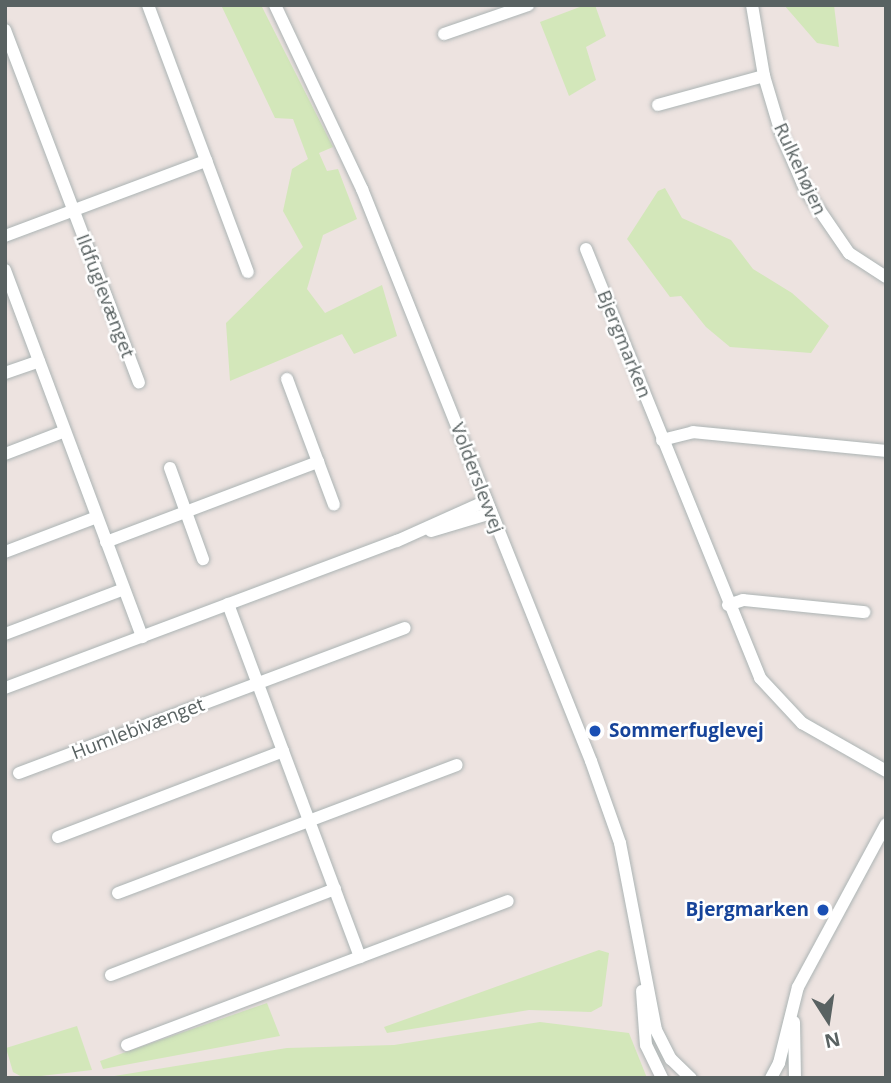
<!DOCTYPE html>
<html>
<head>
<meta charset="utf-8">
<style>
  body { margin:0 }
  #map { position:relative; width:891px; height:1083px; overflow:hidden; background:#ede3e0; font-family:"Open Sans",sans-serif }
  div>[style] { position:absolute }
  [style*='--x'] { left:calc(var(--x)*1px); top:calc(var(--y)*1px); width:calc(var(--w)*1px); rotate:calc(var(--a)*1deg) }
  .green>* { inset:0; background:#d3e7ba }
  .roads { filter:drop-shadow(0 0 2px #acb4b4) drop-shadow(0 0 2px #acb4b4) }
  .minor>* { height:12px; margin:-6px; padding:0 6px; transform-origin:6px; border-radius:6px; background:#fff }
  .dots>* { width:19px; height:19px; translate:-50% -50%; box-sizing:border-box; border:4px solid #fff; border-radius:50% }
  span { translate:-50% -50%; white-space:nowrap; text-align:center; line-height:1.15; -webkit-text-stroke:5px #fff; paint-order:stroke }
  .street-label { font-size:19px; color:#596262 }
  .transit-label { font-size:19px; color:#164399; font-weight:700 }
  .left { translate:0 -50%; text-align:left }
  .right { translate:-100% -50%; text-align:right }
  .frame { position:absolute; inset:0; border:7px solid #596262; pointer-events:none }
  .north { position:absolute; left:793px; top:985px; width:70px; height:70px; -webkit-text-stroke:5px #fff; paint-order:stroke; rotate:168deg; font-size:19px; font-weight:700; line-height:28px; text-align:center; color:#596262 }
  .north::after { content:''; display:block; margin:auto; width:24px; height:32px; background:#596262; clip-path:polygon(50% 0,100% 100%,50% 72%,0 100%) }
</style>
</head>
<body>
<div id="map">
  <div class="green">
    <div style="clip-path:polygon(221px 5px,261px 5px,333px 147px,319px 153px,327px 171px,338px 169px,357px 219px,323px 235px,307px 289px,325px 313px,382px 285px,397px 336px,354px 354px,342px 334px,230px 381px,226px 323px,303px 247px,283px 211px,292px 169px,308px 159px,293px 119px,275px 118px)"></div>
    <div style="clip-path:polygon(585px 5px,595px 5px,606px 36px,586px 47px,596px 80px,569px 96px,540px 22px)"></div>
    <div style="clip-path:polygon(784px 5px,834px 5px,839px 47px,817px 43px)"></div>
    <div style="clip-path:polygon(665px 188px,682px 218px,731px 240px,753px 269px,792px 293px,829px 326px,811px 353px,730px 347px,706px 327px,681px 296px,670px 297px,627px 239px,658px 191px)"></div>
    <div style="clip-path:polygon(599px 950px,609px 953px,602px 1006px,591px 1012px,529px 1010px,387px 1033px,384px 1027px)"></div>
    <div style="clip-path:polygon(267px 1003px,280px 1036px,103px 1069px,100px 1061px)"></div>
    <div style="clip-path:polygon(540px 1022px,629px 1033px,647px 1078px,102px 1078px,287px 1048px,394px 1045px)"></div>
    <div style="clip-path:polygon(77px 1026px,92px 1070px,24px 1078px,13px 1072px,6px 1048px)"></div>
  </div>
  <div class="roads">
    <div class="minor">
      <div style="--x:148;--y:5;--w:285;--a:69.5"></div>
      <div style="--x:275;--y:5;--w:204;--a:64.7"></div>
      <div style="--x:362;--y:189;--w:616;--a:68.18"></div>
      <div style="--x:591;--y:761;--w:87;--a:70.5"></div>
      <div style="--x:620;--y:843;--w:190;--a:79.1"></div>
      <div style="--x:656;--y:1030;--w:33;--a:63"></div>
      <div style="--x:671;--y:1059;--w:28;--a:44"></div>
      <div style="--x:752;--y:5;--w:72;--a:80.4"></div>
      <div style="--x:764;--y:76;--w:59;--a:73.4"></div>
      <div style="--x:781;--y:133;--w:61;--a:66.8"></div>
      <div style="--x:805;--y:189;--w:78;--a:55.5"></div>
      <div style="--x:849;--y:253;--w:44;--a:33"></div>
      <div style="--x:5;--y:30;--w:377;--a:69.2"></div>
      <div style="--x:444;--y:34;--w:89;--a:-19"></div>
      <div style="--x:658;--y:105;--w:110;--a:-15.3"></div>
      <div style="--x:5;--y:236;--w:215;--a:-20.5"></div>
      <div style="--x:586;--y:249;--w:463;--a:67.9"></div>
      <div style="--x:760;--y:678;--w:62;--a:47"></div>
      <div style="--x:802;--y:723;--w:97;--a:29.7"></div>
      <div style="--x:5;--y:270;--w:392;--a:69.5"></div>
      <div style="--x:5;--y:373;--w:36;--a:-19"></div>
      <div style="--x:287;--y:379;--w:134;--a:69.5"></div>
      <div style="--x:662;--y:440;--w:32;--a:-14"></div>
      <div style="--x:693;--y:432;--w:194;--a:5.6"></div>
      <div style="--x:5;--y:454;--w:64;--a:-21"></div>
      <div style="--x:170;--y:468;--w:97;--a:70.1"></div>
      <div style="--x:431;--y:531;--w:63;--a:-16.7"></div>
      <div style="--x:106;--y:542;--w:227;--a:-20.7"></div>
      <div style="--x:5;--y:552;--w:98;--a:-20.8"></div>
      <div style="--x:228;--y:604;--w:377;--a:69.5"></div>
      <div style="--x:728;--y:605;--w:16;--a:-18"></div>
      <div style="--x:743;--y:600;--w:122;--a:5.7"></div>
      <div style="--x:5;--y:634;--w:127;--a:-20.7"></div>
      <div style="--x:5;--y:688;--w:419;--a:-20.6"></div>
      <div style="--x:397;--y:541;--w:98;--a:-24.2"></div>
      <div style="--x:19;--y:773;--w:412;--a:-20.6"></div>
      <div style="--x:58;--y:837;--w:241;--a:-20.9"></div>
      <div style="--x:118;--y:893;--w:362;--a:-20.7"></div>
      <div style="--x:111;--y:975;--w:240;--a:-21"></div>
      <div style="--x:642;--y:991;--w:54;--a:85.8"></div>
      <div style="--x:646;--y:1045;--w:37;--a:64"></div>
      <div style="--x:794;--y:1022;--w:56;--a:89"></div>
      <div style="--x:127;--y:1045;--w:407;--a:-20.7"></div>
      <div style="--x:771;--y:1078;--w:17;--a:-62"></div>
      <div style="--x:779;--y:1063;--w:78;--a:-76"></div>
      <div style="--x:798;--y:987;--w:185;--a:-61.6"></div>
    </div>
  </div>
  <div class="dots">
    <div style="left:595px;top:731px;background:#1a4fb4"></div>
    <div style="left:823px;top:910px;background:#1a4fb4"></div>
  </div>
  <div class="street-label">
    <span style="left:800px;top:169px;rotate:65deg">Rulkehøjen</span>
    <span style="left:105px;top:296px;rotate:69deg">Ildfuglevænget</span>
    <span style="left:624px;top:344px;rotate:68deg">Bjergmarken</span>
    <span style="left:477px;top:478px;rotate:69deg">Volderslevvej</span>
    <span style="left:138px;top:729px;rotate:-21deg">Humlebivænget</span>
  </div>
  <div class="transit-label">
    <span class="left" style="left:609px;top:731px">Sommerfuglevej</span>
    <span class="right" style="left:809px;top:910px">Bjergmarken</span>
  </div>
  <div class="frame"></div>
  <div class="north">N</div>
</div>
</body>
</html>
